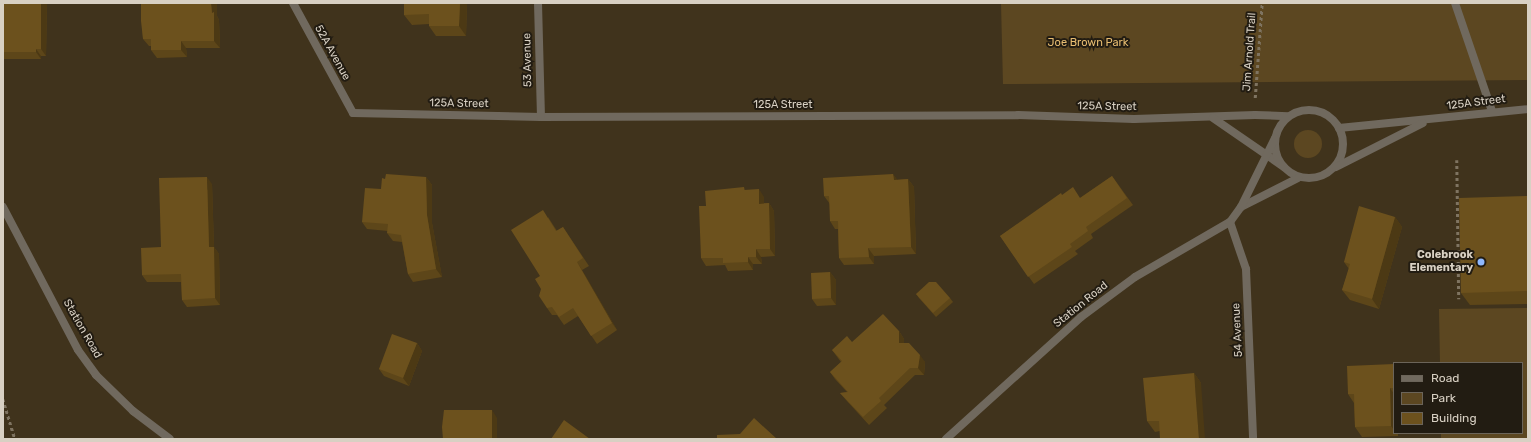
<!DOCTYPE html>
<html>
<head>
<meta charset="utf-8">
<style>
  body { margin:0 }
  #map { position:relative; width:1531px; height:442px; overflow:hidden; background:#40331c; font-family:Rubik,sans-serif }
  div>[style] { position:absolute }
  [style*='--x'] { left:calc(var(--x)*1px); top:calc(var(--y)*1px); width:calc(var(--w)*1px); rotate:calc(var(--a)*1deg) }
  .green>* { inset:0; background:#5c4721 }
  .round { border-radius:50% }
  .path>* { height:2.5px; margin-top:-1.25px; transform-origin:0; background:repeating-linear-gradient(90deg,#7f7461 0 3px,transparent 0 6px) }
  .service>* { height:8px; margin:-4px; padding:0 4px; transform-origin:4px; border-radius:4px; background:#70695e }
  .minor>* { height:8px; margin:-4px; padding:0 4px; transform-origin:4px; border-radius:4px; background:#70695e }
  .tertiary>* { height:8px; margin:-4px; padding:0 4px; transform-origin:4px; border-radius:4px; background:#70695e }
  .tertiary>.ring { margin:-4px; padding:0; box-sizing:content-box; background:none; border:8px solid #70695e; border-radius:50% }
  .wall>* { inset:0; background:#5d4619 }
  .shaded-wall>* { inset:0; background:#4c3914 }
  .building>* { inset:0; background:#6c511d }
  .dots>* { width:11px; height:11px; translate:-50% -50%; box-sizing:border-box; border:2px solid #221c12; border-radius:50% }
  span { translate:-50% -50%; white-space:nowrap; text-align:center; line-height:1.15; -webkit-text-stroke:4px #221c12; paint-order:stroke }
  .park-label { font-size:11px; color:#e8bd71 }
  .street-label { font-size:11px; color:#d8d0c3 }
  .poi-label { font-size:11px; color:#d8d0c3; font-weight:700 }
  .right { translate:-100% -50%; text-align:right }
  .frame { position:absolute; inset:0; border:4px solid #d8d0c3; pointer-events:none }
  .legend { position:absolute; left:1393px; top:362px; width:130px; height:72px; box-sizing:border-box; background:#221c12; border:1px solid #6b6459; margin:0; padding:5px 7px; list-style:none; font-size:12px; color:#d8d0c3 }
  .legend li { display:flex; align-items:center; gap:8px; height:20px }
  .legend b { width:20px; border:1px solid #6b6459 }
</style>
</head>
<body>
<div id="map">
  <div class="green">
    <div style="clip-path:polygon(1001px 3px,1528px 3px,1528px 80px,1003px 84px)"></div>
    <div class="round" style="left:1294px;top:130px;width:28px;height:28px"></div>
    <div style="clip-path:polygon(1528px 308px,1528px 439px,1441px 439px,1441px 433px,1522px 433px,1522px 363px,1440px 363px,1439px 309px)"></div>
  </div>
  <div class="path">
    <div style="--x:1255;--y:98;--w:95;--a:-85.8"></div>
    <div style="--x:1457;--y:160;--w:139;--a:89.2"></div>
    <div style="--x:3;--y:399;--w:42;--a:73.3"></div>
  </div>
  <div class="service">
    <div style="--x:1455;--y:3;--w:114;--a:71.1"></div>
  </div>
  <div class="minor">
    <div style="--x:293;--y:3;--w:125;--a:61.4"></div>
    <div style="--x:353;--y:113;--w:188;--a:1.2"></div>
    <div style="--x:541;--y:117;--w:477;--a:-0.2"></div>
    <div style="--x:1018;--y:115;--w:116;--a:2"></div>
    <div style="--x:1134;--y:119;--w:121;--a:-1.9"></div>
    <div style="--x:1255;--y:115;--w:33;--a:2"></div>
    <div style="--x:538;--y:3;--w:114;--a:88.5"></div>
    <div style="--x:1213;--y:118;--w:86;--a:34.6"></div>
    <div style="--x:1230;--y:222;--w:50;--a:71.2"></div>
    <div style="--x:1246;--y:269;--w:170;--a:87.6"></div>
  </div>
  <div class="tertiary">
    <div class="ring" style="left:1275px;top:110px;width:60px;height:60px"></div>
    <div style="--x:1339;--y:128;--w:190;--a:-5.7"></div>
    <div style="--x:1336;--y:167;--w:97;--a:-26.8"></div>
    <div style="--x:3;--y:207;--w:161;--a:62.3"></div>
    <div style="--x:78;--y:350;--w:31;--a:54"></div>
    <div style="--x:96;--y:375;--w:52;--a:44.2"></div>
    <div style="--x:133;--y:411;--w:46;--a:37.1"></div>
    <div style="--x:1241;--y:207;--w:64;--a:-27"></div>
    <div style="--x:946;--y:439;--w:182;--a:-42.1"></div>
    <div style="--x:1081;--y:317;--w:67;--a:-36.5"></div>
    <div style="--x:1135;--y:277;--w:110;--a:-30.1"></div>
    <div style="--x:1230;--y:222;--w:19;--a:-54"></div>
    <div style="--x:1241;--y:207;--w:77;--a:-63.8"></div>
  </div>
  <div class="wall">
    <div style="clip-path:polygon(3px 3px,47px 3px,46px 56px,41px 56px,41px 59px,3px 59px)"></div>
    <div style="clip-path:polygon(141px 3px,217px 3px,217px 16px,219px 20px,220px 48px,186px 48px,187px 57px,157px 58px,151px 50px,151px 46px,149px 46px,143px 39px)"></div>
    <div style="clip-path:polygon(404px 3px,467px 3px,466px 36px,436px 36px,429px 26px,429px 24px,412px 25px,404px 15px)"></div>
    <div style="clip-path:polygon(893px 174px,897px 180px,908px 179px,914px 187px,916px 254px,874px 256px,874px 264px,844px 265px,839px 258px,838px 229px,835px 229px,830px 221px,830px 204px,824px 196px)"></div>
    <div style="clip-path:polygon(1112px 176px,1133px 205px,1091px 234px,1093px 238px,1075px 251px,1078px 254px,1034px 284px,1000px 236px,1062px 195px,1080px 198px)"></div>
    <div style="clip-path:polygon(426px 177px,432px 185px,432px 223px,442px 277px,413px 282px,408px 274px,402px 242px,393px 241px,387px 233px,388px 231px,367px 229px,362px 222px,381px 189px,385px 179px)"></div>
    <div style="clip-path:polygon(212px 184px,214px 247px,219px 254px,220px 305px,187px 307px,182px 300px,181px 282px,147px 282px,142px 275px,161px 247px)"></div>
    <div style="clip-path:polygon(744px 187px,745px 190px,764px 197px,764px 203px,769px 203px,774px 211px,775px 256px,761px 257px,762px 264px,753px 264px,753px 270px,728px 271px,725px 265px,706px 266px,701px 258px,706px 206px)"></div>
    <div style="clip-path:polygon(1528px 196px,1528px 304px,1470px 305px,1461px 293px)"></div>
    <div style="clip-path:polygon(548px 217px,557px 231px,563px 227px,589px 266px,582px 270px,617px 330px,597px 344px,578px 316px,564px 325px,557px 315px,552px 315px,547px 308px,541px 289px,540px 276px)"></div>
    <div style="clip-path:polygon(1395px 217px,1402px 227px,1379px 309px,1350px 300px,1342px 290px,1349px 269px,1344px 262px)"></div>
    <div style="clip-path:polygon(830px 272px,836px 280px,836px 305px,817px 306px,812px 299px)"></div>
    <div style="clip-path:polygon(916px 294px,950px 298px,953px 302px,936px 317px,919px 298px)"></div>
    <div style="clip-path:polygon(899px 331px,904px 339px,904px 343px,925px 362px,924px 375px,915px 375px,884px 405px,887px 408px,869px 425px,846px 400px,840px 393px,847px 392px,835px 379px,830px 372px,841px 362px,832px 350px,852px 342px)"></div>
    <div style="clip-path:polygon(417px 343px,422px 351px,409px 386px,384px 376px,379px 369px)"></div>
    <div style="clip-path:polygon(1394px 364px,1394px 433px,1398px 433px,1398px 436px,1362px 437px,1355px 427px,1354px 403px,1348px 394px)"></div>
    <div style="clip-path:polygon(1194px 373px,1201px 383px,1160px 431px,1155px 432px,1147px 421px)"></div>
  </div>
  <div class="shaded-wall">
    <div style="clip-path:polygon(41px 3px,47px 3px,46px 56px,41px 49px)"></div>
    <div style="clip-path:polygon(211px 3px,217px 3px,217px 16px,219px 20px,220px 48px,214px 41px,212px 13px)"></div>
    <div style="clip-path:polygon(460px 3px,467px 3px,466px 36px,459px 26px)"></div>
    <div style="clip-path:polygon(181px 41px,186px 48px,187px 57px,181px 50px)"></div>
    <div style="clip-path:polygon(36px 49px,41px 56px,41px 59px,36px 52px)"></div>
    <div style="clip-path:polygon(893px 174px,899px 182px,894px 180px)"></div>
    <div style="clip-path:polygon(207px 177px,212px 184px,214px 247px,219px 254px,220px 305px,215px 298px,209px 247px)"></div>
    <div style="clip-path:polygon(426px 177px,432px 185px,432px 223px,442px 277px,436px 269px,427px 215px)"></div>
    <div style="clip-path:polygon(908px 179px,914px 187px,916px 254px,911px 247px)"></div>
    <div style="clip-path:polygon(759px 189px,764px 197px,764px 211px,759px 204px)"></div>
    <div style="clip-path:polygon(769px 203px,774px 211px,775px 256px,770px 249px)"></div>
    <div style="clip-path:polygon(1395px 217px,1402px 227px,1379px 309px,1372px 299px)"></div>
    <div style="clip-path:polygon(868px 248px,874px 256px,874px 264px,869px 257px)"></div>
    <div style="clip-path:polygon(756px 249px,761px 257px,762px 264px,756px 257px)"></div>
    <div style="clip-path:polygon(748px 257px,753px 264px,753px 270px,748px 262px)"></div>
    <div style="clip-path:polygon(577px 262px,582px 270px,617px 330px,612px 323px)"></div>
    <div style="clip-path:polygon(830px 272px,836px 280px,836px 305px,831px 298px)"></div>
    <div style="clip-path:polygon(899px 331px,904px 339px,904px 350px,899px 343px)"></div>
    <div style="clip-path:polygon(417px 343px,422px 351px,409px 386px,403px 378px)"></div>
    <div style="clip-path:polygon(920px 355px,925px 362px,924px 375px,918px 368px)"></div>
    <div style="clip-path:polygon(1194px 373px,1201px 383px,1205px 439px,1199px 439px)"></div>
    <div style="clip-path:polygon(1390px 388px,1394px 394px,1394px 430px,1391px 426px)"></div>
    <div style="clip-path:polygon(492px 410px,497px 418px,497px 439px,492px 439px)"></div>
  </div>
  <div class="building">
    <div style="clip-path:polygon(3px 3px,41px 3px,41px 49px,36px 49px,36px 52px,3px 52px)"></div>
    <div style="clip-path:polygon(141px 3px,211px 3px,212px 13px,214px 12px,214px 41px,181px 41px,181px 50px,151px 50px,151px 39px,143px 39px,141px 21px)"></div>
    <div style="clip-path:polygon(404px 3px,460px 3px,459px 26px,429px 26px,429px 14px,404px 15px)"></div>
    <div style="clip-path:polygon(386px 174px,426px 177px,427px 215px,436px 269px,408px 274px,401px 235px,387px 233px,388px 224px,362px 222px,365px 188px,381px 189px,382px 178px,385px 179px)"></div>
    <div style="clip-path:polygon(893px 174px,894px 180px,908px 179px,911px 247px,868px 248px,869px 257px,839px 258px,838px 221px,830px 221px,829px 196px,824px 196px,823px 178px)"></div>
    <div style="clip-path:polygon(1112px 176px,1127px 198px,1086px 227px,1088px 231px,1070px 244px,1072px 247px,1028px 277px,1000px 236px,1061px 193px,1062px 195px,1073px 187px,1080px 198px)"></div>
    <div style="clip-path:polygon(207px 177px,209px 247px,214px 247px,215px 298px,182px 300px,181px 274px,142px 275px,141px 248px,161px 247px,159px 178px)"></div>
    <div style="clip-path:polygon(744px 187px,744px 190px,759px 189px,759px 204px,769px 203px,770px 249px,756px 249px,756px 257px,748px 257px,748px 262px,723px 263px,723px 258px,701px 258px,699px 206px,706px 206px,705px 191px)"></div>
    <div style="clip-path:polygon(1528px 196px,1528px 291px,1461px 293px,1459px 198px)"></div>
    <div style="clip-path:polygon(1359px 206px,1395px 217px,1372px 299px,1342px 290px,1350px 264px,1344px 262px)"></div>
    <div style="clip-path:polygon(543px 210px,556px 231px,563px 227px,583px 258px,577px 262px,612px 323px,591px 336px,573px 308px,559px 317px,552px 307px,547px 308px,539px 296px,541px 289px,535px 279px,540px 276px,511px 230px)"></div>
    <div style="clip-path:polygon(830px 272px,831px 298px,812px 299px,811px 273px)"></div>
    <div style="clip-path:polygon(929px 282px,936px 282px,950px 298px,933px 313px,916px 294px)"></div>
    <div style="clip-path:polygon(883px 314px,899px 331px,899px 343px,909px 343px,920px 355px,918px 368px,910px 368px,879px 398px,881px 401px,863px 417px,840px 393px,848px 392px,830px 372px,842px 361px,832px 350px,847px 336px,852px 342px)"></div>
    <div style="clip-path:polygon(392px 334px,417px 343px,403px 378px,379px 369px)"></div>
    <div style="clip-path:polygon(1394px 364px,1394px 388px,1390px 388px,1391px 426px,1355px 427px,1354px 394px,1348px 394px,1347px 366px)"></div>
    <div style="clip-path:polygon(1194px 373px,1199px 439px,1160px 439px,1159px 421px,1147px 421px,1143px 378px)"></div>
    <div style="clip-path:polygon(444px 410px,492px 410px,492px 439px,443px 439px,442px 427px)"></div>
    <div style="clip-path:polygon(754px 418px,777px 439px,717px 439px,717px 435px,740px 434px)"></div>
    <div style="clip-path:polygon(564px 420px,590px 439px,551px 439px)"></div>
  </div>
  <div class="dots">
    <div style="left:1481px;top:262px;background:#8fb8fd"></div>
  </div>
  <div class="park-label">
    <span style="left:1088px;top:43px">Joe Brown Park</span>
  </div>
  <div class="street-label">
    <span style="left:1250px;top:52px;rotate:-86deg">Jim Arnold Trail</span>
    <span style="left:332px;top:53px;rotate:61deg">52A Avenue</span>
    <span style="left:528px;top:60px;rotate:-91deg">53 Avenue</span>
    <span style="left:1476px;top:103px;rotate:-7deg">125A Street</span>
    <span style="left:459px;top:104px;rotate:1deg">125A Street</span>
    <span style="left:783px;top:105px">125A Street</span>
    <span style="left:1107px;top:107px;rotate:1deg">125A Street</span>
    <span style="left:1081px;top:305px;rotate:-39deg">Station Road</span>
    <span style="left:82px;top:329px;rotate:60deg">Station Road</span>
    <span style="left:1238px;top:330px;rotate:-93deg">54 Avenue</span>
  </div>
  <div class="poi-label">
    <span class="right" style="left:1473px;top:262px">Colebrook<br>Elementary</span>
  </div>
  <div class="frame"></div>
  <ul class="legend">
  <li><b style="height:5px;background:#70695e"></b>Road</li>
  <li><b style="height:11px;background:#5c4721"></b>Park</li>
  <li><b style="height:11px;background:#6c511d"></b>Building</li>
  </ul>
</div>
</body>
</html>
